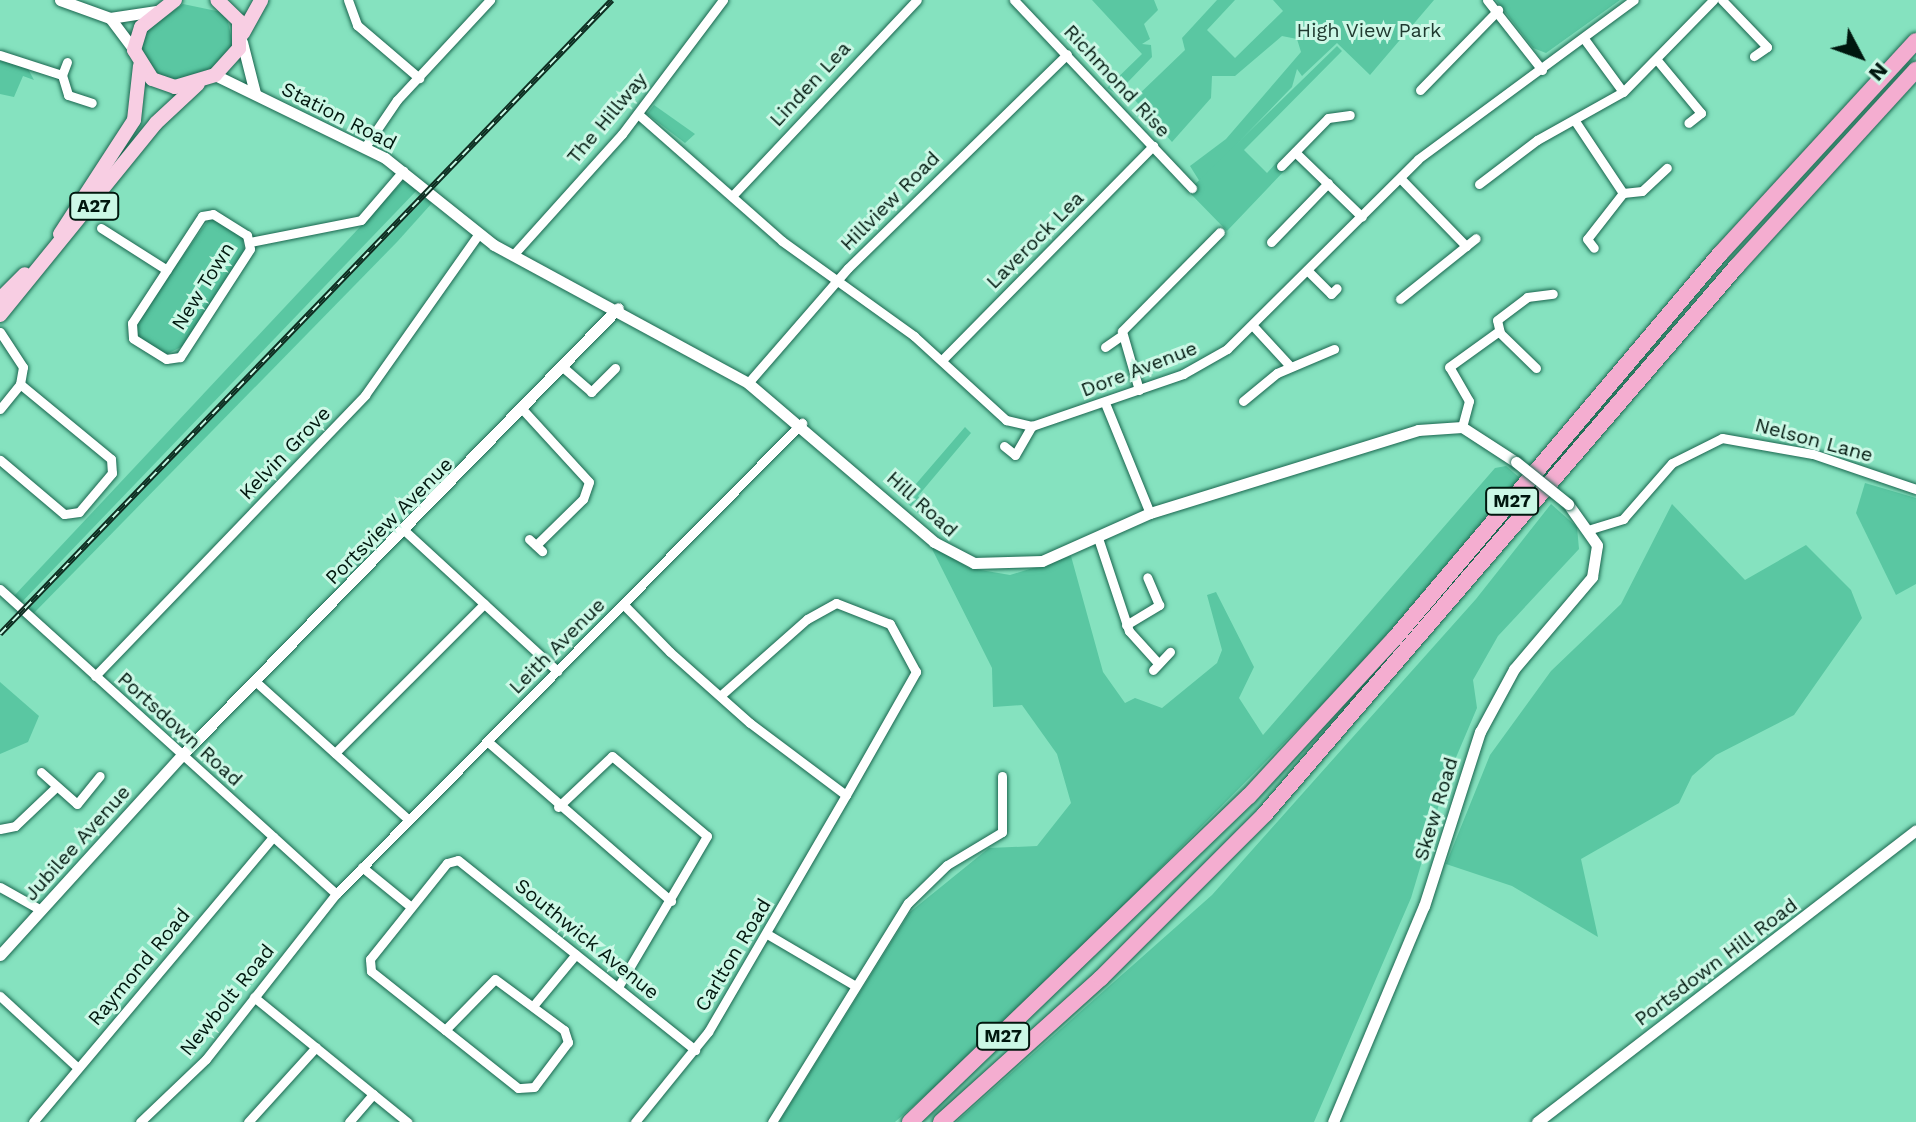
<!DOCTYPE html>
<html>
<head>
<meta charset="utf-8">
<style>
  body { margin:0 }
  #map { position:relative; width:1916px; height:1122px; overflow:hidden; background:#85e2bf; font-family:"Work Sans",sans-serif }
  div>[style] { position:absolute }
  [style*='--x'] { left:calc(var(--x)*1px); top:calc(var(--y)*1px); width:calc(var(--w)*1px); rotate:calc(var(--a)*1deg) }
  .green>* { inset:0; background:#5ac7a2 }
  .roads { filter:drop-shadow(0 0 2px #1a664f) drop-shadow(0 0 2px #1a664f) }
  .minor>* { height:9px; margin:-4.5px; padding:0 4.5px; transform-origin:4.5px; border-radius:4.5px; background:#fff }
  .tertiary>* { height:11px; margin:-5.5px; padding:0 5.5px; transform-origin:5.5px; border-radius:5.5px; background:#fff }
  .primary>* { height:14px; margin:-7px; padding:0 7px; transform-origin:7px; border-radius:7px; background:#f8cee3 }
  .motorway>* { height:16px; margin:-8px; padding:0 8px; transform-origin:8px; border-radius:8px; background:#f4add0 }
  .rail>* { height:6px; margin-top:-3px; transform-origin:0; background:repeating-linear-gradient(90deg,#ccf8e6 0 9px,#0e2d21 0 18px); box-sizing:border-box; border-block:2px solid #0e2d21 }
  .bridges { filter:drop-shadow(0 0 2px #1a664f) drop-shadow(0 0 2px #1a664f) }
  .tertiary-bridge>* { height:11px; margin:-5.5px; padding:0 5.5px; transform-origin:5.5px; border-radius:5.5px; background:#fff }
  span { translate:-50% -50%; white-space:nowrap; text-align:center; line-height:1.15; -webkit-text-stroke:6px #ccf8e6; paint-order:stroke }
  .shield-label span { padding:2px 6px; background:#ccf8e6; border:2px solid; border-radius:6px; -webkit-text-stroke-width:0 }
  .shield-label { font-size:18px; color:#00170e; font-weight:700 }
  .park-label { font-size:20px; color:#203a30 }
  .street-label { font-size:20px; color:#00170e }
  .north { position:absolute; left:1820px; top:16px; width:80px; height:80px; -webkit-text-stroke:6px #ccf8e6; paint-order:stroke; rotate:131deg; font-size:22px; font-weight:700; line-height:32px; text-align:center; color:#00170e }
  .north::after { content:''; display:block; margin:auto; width:28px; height:36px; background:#00170e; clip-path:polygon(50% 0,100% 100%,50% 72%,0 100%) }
</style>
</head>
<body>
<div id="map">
  <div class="green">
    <div style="clip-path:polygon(1092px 0,1154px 0,1158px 10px,1144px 24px,1150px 39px,1142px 44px,1151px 45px,1152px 57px,1127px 83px,1126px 99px,1107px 88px,1142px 54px)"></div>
    <div style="clip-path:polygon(1217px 0,1235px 0,1207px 30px,1235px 58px,1283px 11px,1273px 0,1434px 0,1370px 75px,1337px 43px,1302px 76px,1297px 69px,1292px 87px,1200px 182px,1190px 166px,1226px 139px,1301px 52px,1297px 39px,1282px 36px,1235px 76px,1212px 76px,1211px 98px,1172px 142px,1134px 99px,1185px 50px,1182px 38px)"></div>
    <div style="clip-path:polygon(1496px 0,1620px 0,1546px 53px,1533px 48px)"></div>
    <div style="clip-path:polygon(183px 4px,226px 13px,233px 45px,215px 68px,191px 81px,160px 79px,140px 50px,146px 31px)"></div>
    <div style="clip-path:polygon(1337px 46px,1342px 51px,1244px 150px,1267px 173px,1277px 162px,1285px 170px,1227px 231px,1188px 191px)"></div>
    <div style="clip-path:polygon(0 61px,27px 67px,34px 80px,23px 76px,14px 97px,0 94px)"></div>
    <div style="clip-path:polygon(654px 105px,695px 134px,685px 143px,647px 114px)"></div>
    <div style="clip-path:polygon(404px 180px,419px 188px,19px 605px,13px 597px)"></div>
    <div style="clip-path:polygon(426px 197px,432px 203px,397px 242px,32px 615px,27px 610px)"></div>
    <div style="clip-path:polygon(210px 218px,243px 236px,244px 253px,183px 346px,165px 355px,137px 336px,136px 321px)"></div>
    <div style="clip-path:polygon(965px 427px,971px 433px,918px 496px,925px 504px,920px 515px,903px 499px)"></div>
    <div style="clip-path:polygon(1506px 466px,1520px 478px,1358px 668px,1031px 999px,920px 1100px,895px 1122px,779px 1122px,910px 912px,989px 848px,1037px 846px,1071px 803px,1057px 754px,1022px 705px,993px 707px,992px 668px,930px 545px,969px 568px,1010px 575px,1071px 556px,1103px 672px,1125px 703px,1135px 698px,1162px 708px,1217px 663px,1222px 650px,1207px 595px,1216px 592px,1254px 667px,1239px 698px,1263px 735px,1495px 468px)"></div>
    <div style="clip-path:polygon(1865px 483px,1916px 498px,1916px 584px,1896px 595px,1856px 513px)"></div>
    <div style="clip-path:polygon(1551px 504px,1577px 527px,1579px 549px,1498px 636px,1473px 680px,1477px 708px,1446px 781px,1411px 898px,1314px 1122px,956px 1122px,1212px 895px,1476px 599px)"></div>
    <div style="clip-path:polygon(1672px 504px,1745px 580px,1806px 545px,1851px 590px,1862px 618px,1794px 715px,1716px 755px,1692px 776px,1679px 803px,1581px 859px,1598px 937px,1512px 886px,1446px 864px,1490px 755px,1551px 671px,1621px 604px)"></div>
    <div style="clip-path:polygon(0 682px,39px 716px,28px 742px,0 754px)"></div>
  </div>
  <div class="roads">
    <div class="minor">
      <div style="--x:348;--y:0;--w:27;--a:70"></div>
      <div style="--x:357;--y:25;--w:82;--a:40.5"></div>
      <div style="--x:1014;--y:0;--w:259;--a:46.6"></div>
      <div style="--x:1487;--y:0;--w:89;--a:51.8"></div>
      <div style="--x:1722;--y:0;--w:65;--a:46.2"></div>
      <div style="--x:1767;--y:47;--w:16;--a:145"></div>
      <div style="--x:1585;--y:40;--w:64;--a:53.8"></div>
      <div style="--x:0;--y:55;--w:65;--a:17.9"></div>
      <div style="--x:1657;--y:60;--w:69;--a:50.3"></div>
      <div style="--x:1701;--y:113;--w:16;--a:142"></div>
      <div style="--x:67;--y:62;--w:14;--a:111"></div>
      <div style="--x:62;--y:75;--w:21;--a:73"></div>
      <div style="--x:68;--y:95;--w:25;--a:18"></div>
      <div style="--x:1420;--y:90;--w:112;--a:-45.7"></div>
      <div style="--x:638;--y:114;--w:192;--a:41.4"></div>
      <div style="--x:782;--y:241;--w:163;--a:35.7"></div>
      <div style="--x:914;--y:336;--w:125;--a:42.4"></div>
      <div style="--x:1006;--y:420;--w:27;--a:13"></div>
      <div style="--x:1032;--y:426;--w:160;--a:-19"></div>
      <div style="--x:1183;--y:374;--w:51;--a:-29.6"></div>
      <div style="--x:1227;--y:349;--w:269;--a:-44.8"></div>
      <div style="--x:1418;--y:159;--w:268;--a:-36.4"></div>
      <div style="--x:1575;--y:121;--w:87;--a:56.3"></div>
      <div style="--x:1623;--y:193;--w:58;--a:128"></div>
      <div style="--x:1587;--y:239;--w:11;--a:52"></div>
      <div style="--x:365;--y:147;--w:57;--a:-55.8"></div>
      <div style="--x:397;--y:100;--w:137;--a:-47.1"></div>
      <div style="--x:1295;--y:152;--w:93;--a:44.1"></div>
      <div style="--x:1281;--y:166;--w:67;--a:-45.6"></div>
      <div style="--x:1328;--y:118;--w:22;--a:-8"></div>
      <div style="--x:1400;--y:178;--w:95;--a:45.9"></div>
      <div style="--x:1479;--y:184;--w:73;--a:-37.2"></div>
      <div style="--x:1537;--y:140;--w:98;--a:-29.2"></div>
      <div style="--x:1623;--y:92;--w:129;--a:-45.6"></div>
      <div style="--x:1623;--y:193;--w:19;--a:-6"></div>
      <div style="--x:1642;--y:191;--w:34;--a:-43"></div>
      <div style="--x:733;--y:195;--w:268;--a:-46.7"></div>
      <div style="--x:213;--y:214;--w:40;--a:32"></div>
      <div style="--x:247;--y:235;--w:14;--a:78"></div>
      <div style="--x:250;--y:249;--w:129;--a:122.9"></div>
      <div style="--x:180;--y:357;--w:14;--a:172"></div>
      <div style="--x:166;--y:359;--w:39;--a:-148"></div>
      <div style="--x:133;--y:338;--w:15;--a:-94"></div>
      <div style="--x:132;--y:323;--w:128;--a:-56.8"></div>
      <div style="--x:202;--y:216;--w:11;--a:-10"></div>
      <div style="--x:101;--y:228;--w:78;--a:32.5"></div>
      <div style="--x:250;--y:242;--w:113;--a:-11.2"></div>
      <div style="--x:361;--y:220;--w:65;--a:-49.4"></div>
      <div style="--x:1271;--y:242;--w:82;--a:-46"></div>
      <div style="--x:513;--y:255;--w:163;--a:-48"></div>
      <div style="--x:622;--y:134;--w:168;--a:-53"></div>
      <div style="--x:1309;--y:272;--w:31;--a:45"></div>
      <div style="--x:1331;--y:294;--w:8;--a:-45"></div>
      <div style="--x:1400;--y:299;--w:97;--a:-38.8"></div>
      <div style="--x:1254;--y:327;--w:53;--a:47.3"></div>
      <div style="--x:0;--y:332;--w:42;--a:56.7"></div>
      <div style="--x:23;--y:367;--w:17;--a:100"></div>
      <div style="--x:20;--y:384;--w:118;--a:39.5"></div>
      <div style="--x:111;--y:459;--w:14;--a:86"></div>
      <div style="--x:112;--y:473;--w:51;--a:130.2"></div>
      <div style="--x:79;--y:512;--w:15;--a:172"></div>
      <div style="--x:64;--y:514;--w:84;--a:-139.8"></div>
      <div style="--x:1105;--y:347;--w:19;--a:-35"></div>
      <div style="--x:942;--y:360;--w:301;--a:-45.4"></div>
      <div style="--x:1536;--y:368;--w:50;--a:-135.8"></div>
      <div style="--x:1500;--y:333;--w:13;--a:-103"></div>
      <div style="--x:1497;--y:320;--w:38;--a:-37"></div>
      <div style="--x:1527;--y:297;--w:26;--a:-7"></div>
      <div style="--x:565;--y:369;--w:35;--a:41"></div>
      <div style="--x:591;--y:392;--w:34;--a:-45"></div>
      <div style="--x:748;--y:383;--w:152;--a:-49"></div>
      <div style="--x:848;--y:268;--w:306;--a:-44.3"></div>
      <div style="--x:1139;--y:390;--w:61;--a:-106.1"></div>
      <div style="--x:1122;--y:331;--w:139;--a:-45.3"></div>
      <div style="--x:1243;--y:401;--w:44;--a:-39.5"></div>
      <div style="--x:1277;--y:373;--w:62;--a:-22.8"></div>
      <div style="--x:1105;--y:403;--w:119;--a:67.8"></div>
      <div style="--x:0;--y:409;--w:32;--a:-51"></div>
      <div style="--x:524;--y:411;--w:96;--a:47.5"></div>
      <div style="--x:589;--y:482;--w:18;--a:109"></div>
      <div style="--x:583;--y:499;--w:66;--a:135.6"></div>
      <div style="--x:1462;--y:427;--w:27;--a:-75"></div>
      <div style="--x:1469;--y:401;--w:39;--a:-120"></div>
      <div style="--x:1449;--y:367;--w:62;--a:-35.8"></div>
      <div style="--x:1004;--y:446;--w:14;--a:39"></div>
      <div style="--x:1015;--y:455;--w:34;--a:-60"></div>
      <div style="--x:1591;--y:529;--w:34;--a:-17"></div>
      <div style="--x:1623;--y:519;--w:74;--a:-48.8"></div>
      <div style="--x:1672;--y:463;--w:56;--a:-26.6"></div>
      <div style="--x:1722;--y:438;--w:92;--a:10"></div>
      <div style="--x:1813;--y:454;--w:109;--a:18.8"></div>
      <div style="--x:405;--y:531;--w:207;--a:42.6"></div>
      <div style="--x:1098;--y:538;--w:98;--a:71.6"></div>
      <div style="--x:1129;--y:631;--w:43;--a:47.8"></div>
      <div style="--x:529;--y:539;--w:18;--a:43"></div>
      <div style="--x:0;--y:589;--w:454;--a:42.2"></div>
      <div style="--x:623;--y:604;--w:67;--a:45.6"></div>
      <div style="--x:670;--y:652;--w:107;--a:41.6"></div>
      <div style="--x:750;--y:723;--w:120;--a:36.9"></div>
      <div style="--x:846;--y:795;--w:142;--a:-60.4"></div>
      <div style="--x:916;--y:672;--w:55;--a:-118.4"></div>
      <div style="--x:890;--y:624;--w:58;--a:-158.7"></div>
      <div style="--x:836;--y:603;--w:33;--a:151"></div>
      <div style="--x:807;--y:619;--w:116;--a:138.5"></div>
      <div style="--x:1126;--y:625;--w:39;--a:-31"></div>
      <div style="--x:1159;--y:605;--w:30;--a:-113"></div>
      <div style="--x:1153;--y:670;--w:25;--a:-47"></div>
      <div style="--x:95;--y:676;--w:390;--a:-46.1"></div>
      <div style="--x:365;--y:395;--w:196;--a:-54.8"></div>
      <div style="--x:255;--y:681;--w:207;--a:42.1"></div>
      <div style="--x:487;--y:741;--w:244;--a:41"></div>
      <div style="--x:335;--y:753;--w:211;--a:-45"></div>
      <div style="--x:41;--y:772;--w:48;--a:41.6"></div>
      <div style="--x:77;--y:804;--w:36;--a:-51"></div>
      <div style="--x:558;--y:807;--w:74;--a:-43.4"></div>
      <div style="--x:612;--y:756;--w:124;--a:40.1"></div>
      <div style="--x:707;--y:836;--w:175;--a:120.5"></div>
      <div style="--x:0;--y:829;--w:15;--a:-11"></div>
      <div style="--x:15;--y:826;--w:57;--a:-43.6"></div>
      <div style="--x:362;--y:867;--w:63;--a:39.2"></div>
      <div style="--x:0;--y:887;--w:47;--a:29.3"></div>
      <div style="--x:767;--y:934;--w:101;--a:30.4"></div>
      <div style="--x:0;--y:996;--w:106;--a:42.7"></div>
      <div style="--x:254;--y:997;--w:198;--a:39.2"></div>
      <div style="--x:533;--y:1006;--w:67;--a:-50.4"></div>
      <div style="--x:445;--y:1030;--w:71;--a:-45.6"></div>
      <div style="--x:495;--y:979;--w:86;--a:36.5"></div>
      <div style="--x:564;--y:1030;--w:13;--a:72"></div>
      <div style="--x:568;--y:1042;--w:56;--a:127.1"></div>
      <div style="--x:534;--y:1087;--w:16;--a:176"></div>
      <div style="--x:518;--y:1088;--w:188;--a:-141.5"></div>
      <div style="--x:371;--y:971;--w:12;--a:-95"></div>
      <div style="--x:370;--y:959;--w:123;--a:-51.3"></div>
      <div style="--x:447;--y:863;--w:11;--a:-15"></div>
      <div style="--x:458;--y:860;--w:304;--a:38.7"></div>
      <div style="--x:33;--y:1122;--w:373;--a:-49.9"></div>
      <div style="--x:140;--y:1122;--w:91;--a:-43.7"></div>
      <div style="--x:206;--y:1059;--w:210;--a:-51.8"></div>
      <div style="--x:336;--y:894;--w:663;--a:-45.31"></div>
      <div style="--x:248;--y:1122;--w:101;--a:-47.8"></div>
      <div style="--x:349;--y:1122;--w:37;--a:-49"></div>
      <div style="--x:635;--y:1122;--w:116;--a:-51"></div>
      <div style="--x:708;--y:1032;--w:274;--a:-59.8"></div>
      <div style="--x:772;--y:1122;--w:258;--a:-58.2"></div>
      <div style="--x:908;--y:903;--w:54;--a:-44.3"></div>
      <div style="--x:947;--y:865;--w:64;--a:-31"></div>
      <div style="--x:1002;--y:832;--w:56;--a:-90"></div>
    </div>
    <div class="tertiary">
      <div style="--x:60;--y:0;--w:53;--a:19.8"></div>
      <div style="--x:110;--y:18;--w:47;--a:-8.7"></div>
      <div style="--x:110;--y:18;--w:40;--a:53"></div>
      <div style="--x:242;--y:42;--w:53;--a:75.7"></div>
      <div style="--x:215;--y:75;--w:189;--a:26"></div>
      <div style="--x:385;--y:158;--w:139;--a:38.6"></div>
      <div style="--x:494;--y:245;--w:289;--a:28.5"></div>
      <div style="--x:748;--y:383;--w:245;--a:40.5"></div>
      <div style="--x:934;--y:542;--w:45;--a:27.7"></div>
      <div style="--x:974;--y:563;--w:68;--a:-1.7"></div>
      <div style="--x:1042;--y:561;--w:118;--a:-24"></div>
      <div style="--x:1150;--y:513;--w:281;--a:-17.2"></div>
      <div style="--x:1418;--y:430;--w:44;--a:-3.9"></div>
      <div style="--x:1462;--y:427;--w:64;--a:32.9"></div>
      <div style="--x:0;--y:955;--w:270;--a:-47.7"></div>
      <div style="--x:182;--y:755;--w:624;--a:-45.71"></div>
      <div style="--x:1333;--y:1122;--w:234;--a:-67.2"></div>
      <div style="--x:1424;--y:906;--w:183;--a:-72.2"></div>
      <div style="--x:1480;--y:732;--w:72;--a:-61.6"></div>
      <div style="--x:1514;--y:669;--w:121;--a:-49.7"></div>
      <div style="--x:1592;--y:577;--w:32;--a:-81"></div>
      <div style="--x:1597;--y:545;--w:50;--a:-125.3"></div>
      <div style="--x:1537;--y:1122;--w:478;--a:-37.6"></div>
    </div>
    <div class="primary">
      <div style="--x:175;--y:0;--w:43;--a:141.5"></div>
      <div style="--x:141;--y:27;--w:24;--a:107"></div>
      <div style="--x:134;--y:50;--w:34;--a:58"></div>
      <div style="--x:152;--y:79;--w:24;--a:19"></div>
      <div style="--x:175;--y:87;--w:42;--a:-16.7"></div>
      <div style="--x:215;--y:75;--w:36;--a:-48"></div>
      <div style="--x:239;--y:48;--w:27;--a:-90"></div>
      <div style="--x:239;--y:21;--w:30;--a:-136"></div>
      <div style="--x:243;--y:33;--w:38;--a:-61"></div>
      <div style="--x:60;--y:234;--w:136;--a:-57"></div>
      <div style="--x:134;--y:120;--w:54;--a:-83.7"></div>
      <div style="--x:0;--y:299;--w:35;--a:-45"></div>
      <div style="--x:0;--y:315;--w:247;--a:-50.9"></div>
      <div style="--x:156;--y:123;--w:57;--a:-42.9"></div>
    </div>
    <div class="motorway">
      <div style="--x:910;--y:1122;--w:470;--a:-43.9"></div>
      <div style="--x:1249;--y:796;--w:215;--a:-47.3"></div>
      <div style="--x:1395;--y:638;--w:503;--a:-49.76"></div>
      <div style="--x:1720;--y:254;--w:289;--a:-47.4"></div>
      <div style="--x:941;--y:1122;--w:215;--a:-42"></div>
      <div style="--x:1101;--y:978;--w:232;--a:-45"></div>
      <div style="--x:1265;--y:814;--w:722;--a:-49.27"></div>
      <div style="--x:1736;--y:267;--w:267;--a:-47.6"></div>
    </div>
  </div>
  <div class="rail">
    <div style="--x:0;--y:634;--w:881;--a:-46.01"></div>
  </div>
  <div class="bridges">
    <div class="tertiary-bridge">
      <div style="--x:1516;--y:462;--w:67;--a:38.9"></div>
    </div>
  </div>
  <div class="shield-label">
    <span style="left:94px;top:206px">A27</span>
    <span style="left:1512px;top:501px">M27</span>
    <span style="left:1003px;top:1036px">M27</span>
  </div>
  <div class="park-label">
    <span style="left:1369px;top:30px">High View Park</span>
  </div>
  <div class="street-label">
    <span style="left:1117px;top:81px;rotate:47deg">Richmond Rise</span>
    <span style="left:810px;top:84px;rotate:-47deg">Linden Lea</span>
    <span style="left:339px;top:116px;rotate:27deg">Station Road</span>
    <span style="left:607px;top:118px;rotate:-50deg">The Hillway</span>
    <span style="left:890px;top:201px;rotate:-45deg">Hillview Road</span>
    <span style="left:1035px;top:240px;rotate:-45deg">Laverock Lea</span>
    <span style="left:203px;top:286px;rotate:-58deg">New Town</span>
    <span style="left:1139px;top:369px;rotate:-21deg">Dore Avenue</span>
    <span style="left:1814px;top:440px;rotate:15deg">Nelson Lane</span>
    <span style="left:285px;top:453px;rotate:-46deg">Kelvin Grove</span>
    <span style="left:922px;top:504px;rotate:42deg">Hill Road</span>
    <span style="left:389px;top:521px;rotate:-45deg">Portsview Avenue</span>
    <span style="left:557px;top:646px;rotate:-45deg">Leith Avenue</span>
    <span style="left:180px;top:729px;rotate:42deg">Portsdown Road</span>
    <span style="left:1436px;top:809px;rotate:-73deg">Skew Road</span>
    <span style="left:77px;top:843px;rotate:-48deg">Jubilee Avenue</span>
    <span style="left:587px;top:939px;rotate:39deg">Southwick Avenue</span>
    <span style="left:733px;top:955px;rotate:-59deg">Carlton Road</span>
    <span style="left:1716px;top:962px;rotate:-37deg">Portsdown Hill Road</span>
    <span style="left:139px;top:967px;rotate:-50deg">Raymond Road</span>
    <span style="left:227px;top:1000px;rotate:-51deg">Newbolt Road</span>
  </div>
  <div class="north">N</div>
</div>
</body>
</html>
